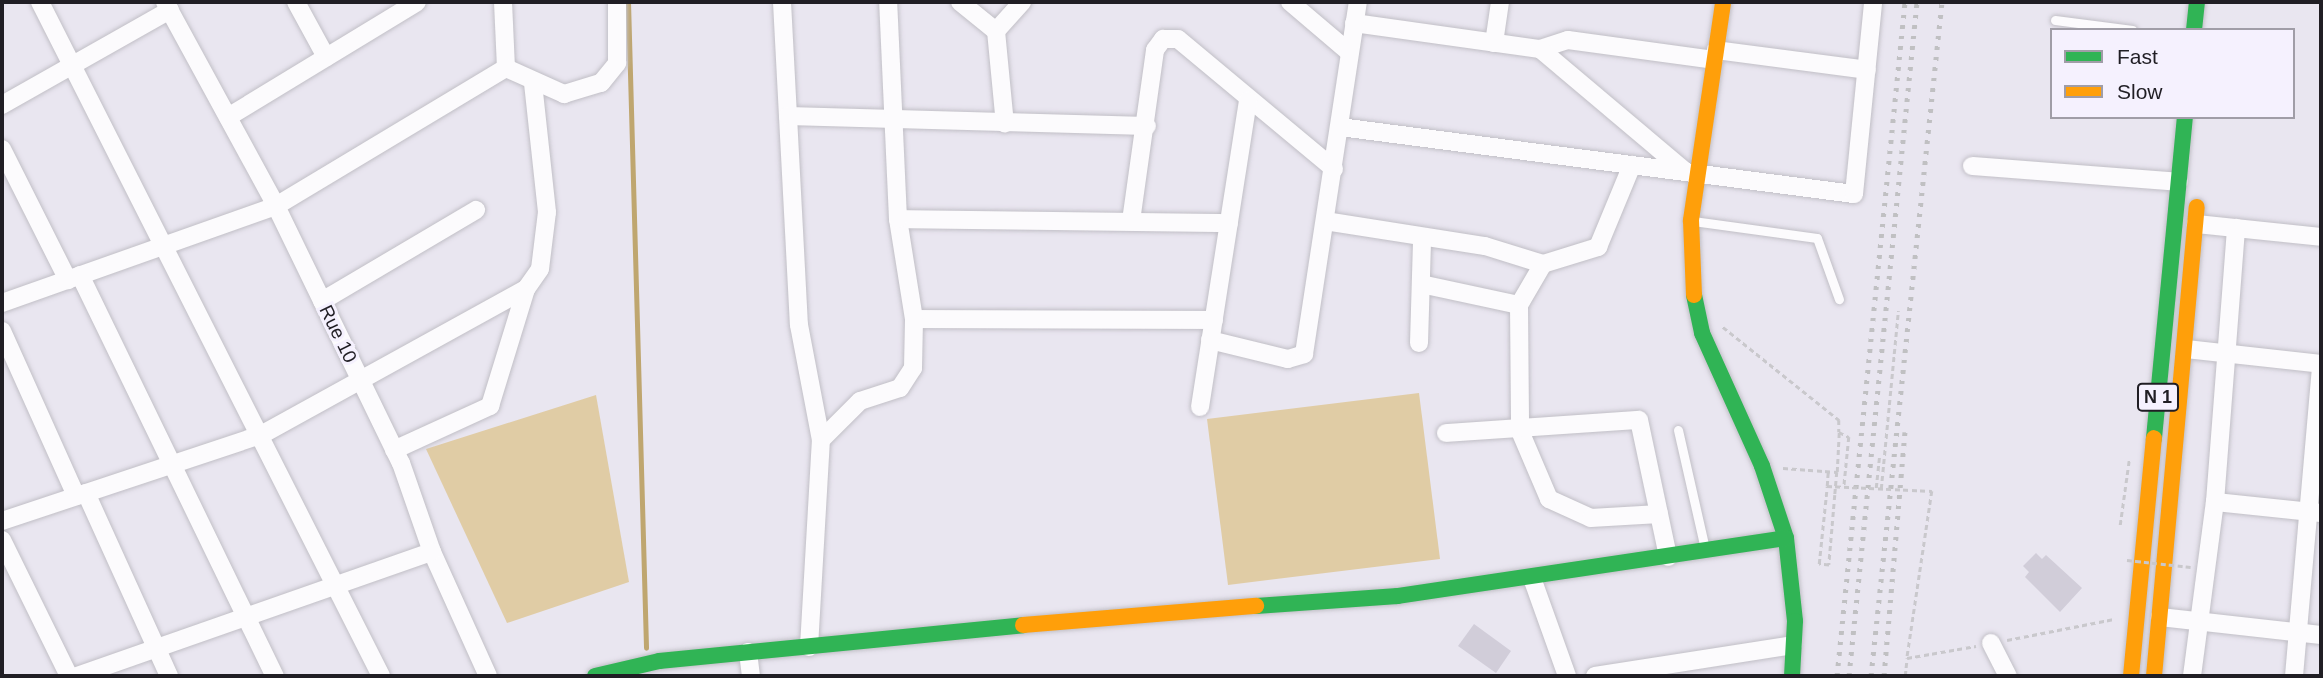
<!DOCTYPE html>
<html>
<head>
<meta charset="utf-8">
<style>
  body { margin:0 }
  #map { position:relative; width:2323px; height:678px; overflow:hidden; background:#e9e6f0; font-family:Arial,sans-serif }
  div>[style] { position:absolute }
  [style*='--x'] { left:calc(var(--x)*1px); top:calc(var(--y)*1px); width:calc(var(--w)*1px); rotate:calc(var(--a)*1deg) }
  .green>* { inset:0; background:#e0cca5 }
  .stream>* { height:5px; margin:-2.5px; padding:0 2.5px; transform-origin:2.5px; border-radius:2.5px; background:#bfa66f }
  .building>* { inset:0; background:#d1cdd9 }
  .path>* { height:2.5px; margin-top:-1.25px; transform-origin:0; background:repeating-linear-gradient(90deg,#c9c8cc 0 5px,transparent 0 8.5px) }
  .roads { filter:drop-shadow(0 0 2px #c1bfc6) drop-shadow(0 0 2px #c1bfc6) }
  .lane>* { height:9px; margin:-4.5px; padding:0 4.5px; transform-origin:4.5px; border-radius:4.5px; background:#fcfbfd }
  .street>* { height:18px; margin:-9px; padding:0 9px; transform-origin:9px; border-radius:9px; background:#fcfbfd }
  .fast>* { height:16px; margin:-8px; padding:0 8px; transform-origin:8px; border-radius:8px; background:#30b455 }
  .slow>* { height:16px; margin:-8px; padding:0 8px; transform-origin:8px; border-radius:8px; background:#ff9f0a }
  .rail>* { height:5px; margin-top:-2.5px; transform-origin:0; background:repeating-linear-gradient(90deg,#c0c0c2 0 3.5px,transparent 0 10.5px) }
  .path-bridge>* { height:2.5px; margin-top:-1.25px; transform-origin:0; background:repeating-linear-gradient(90deg,#c9c8cc 0 5px,transparent 0 8.5px) }
  span { translate:-50% -50%; white-space:nowrap; text-align:center; line-height:1.15; -webkit-text-stroke:6px #f5f1fe; paint-order:stroke }
  .shield-label span { padding:2px 5px; background:#f5f1fe; border:2px solid; border-radius:5px; -webkit-text-stroke-width:0 }
  .shield-label { font-size:18px; color:#201e24; font-weight:700 }
  .street-label { font-size:19px; color:#201e24 }
  .frame { position:absolute; inset:0; border:4px solid #201e24; pointer-events:none }
  .legend { position:absolute; left:2050px; top:28px; width:245px; height:91px; box-sizing:border-box; background:#f5f1fe; border:2px solid #a09da7; margin:0; padding:9px 12px; list-style:none; font-size:21px; color:#201e24 }
  .legend li { display:flex; align-items:center; gap:14px; height:35px }
  .legend b { width:35px; border:2px solid #a09da7 }
</style>
</head>
<body>
<div id="map">
  <div class="green">
    <div style="clip-path:polygon(1419px 393px,1440px 559px,1228px 585px,1207px 419px)"></div>
    <div style="clip-path:polygon(596px 395px,629px 582px,507px 623px,426px 449px)"></div>
  </div>
  <div class="stream">
    <div style="--x:628;--y:2;--w:646;--a:88.4"></div>
  </div>
  <div class="building">
    <div style="clip-path:polygon(2036px 553px,2042px 559px,2046px 555px,2082px 588px,2060px 612px,2025px 577px,2029px 572px,2023px 566px)"></div>
    <div style="clip-path:polygon(1474px 624px,1511px 651px,1496px 673px,1458px 646px)"></div>
  </div>
  <div class="path">
    <div style="--x:1723;--y:327;--w:149;--a:38.7"></div>
    <div style="--x:1839;--y:420;--w:12;--a:90"></div>
    <div style="--x:1783;--y:468;--w:54;--a:4.2"></div>
    <div style="--x:1837;--y:472;--w:23;--a:95"></div>
    <div style="--x:1837;--y:472;--w:40;--a:-87.1"></div>
    <div style="--x:1839;--y:432;--w:11;--a:27"></div>
    <div style="--x:1849;--y:437;--w:50;--a:95.7"></div>
    <div style="--x:1827;--y:486;--w:14;--a:-86"></div>
    <div style="--x:1876;--y:488;--w:31;--a:-84"></div>
    <div style="--x:1881;--y:489;--w:179;--a:-84.5"></div>
    <div style="--x:2120;--y:525;--w:66;--a:-82.1"></div>
    <div style="--x:2007;--y:640;--w:109;--a:-11.1"></div>
    <div style="--x:1905;--y:676;--w:18;--a:-84"></div>
    <div style="--x:1907;--y:658;--w:70;--a:-9.9"></div>
  </div>
  <div class="roads">
    <div class="lane">
      <div style="--x:2055;--y:20;--w:78;--a:7.4"></div>
      <div style="--x:1693;--y:221;--w:125;--a:7.8"></div>
      <div style="--x:1817;--y:238;--w:65;--a:70.2"></div>
      <div style="--x:1678;--y:430;--w:122;--a:77.2"></div>
    </div>
    <div class="street">
      <div style="--x:40;--y:2;--w:755;--a:63.16"></div>
      <div style="--x:165;--y:2;--w:232;--a:61.4"></div>
      <div style="--x:276;--y:206;--w:286;--a:64.1"></div>
      <div style="--x:401;--y:463;--w:94;--a:70.8"></div>
      <div style="--x:432;--y:552;--w:136;--a:65.7"></div>
      <div style="--x:296;--y:2;--w:63;--a:61.4"></div>
      <div style="--x:503;--y:2;--w:66;--a:87.4"></div>
      <div style="--x:782;--y:2;--w:323;--a:87"></div>
      <div style="--x:799;--y:325;--w:117;--a:79.2"></div>
      <div style="--x:960;--y:2;--w:46;--a:38.9"></div>
      <div style="--x:996;--y:31;--w:93;--a:84.5"></div>
      <div style="--x:1290;--y:2;--w:77;--a:40.3"></div>
      <div style="--x:1354;--y:23;--w:188;--a:8"></div>
      <div style="--x:1540;--y:49;--w:29;--a:-18"></div>
      <div style="--x:1568;--y:40;--w:147;--a:7.8"></div>
      <div style="--x:996;--y:31;--w:39;--a:-48"></div>
      <div style="--x:1494;--y:43;--w:41;--a:-81.7"></div>
      <div style="--x:1540;--y:49;--w:189;--a:40.1"></div>
      <div style="--x:1716;--y:50;--w:152;--a:7.5"></div>
      <div style="--x:2;--y:105;--w:193;--a:-29.5"></div>
      <div style="--x:788;--y:116;--w:359;--a:1.6"></div>
      <div style="--x:228;--y:117;--w:221;--a:-31.3"></div>
      <div style="--x:1340;--y:127;--w:518;--a:7.43"></div>
      <div style="--x:1854;--y:194;--w:193;--a:-84.3"></div>
      <div style="--x:2;--y:149;--w:147;--a:63.3"></div>
      <div style="--x:1972;--y:166;--w:207;--a:4.4"></div>
      <div style="--x:898;--y:219;--w:331;--a:0.7"></div>
      <div style="--x:1131;--y:221;--w:173;--a:-82"></div>
      <div style="--x:1155;--y:50;--w:14;--a:-54"></div>
      <div style="--x:1163;--y:39;--w:15;--a:0"></div>
      <div style="--x:1178;--y:39;--w:203;--a:39.8"></div>
      <div style="--x:1325;--y:221;--w:162;--a:8.9"></div>
      <div style="--x:1485;--y:246;--w:61;--a:17.2"></div>
      <div style="--x:1543;--y:264;--w:58;--a:-17.2"></div>
      <div style="--x:1598;--y:247;--w:89;--a:-67.5"></div>
      <div style="--x:2196;--y:224;--w:126;--a:5.9"></div>
      <div style="--x:1543;--y:264;--w:48;--a:120.3"></div>
      <div style="--x:1519;--y:305;--w:126;--a:89.5"></div>
      <div style="--x:1520;--y:431;--w:74;--a:66.9"></div>
      <div style="--x:1549;--y:499;--w:46;--a:24.3"></div>
      <div style="--x:1591;--y:518;--w:68;--a:-3.4"></div>
      <div style="--x:80;--y:275;--w:446;--a:64.1"></div>
      <div style="--x:1421;--y:284;--w:100;--a:12.1"></div>
      <div style="--x:322;--y:301;--w:179;--a:-30.6"></div>
      <div style="--x:2;--y:303;--w:291;--a:-19.5"></div>
      <div style="--x:276;--y:206;--w:268;--a:-31"></div>
      <div style="--x:506;--y:68;--w:64;--a:24.1"></div>
      <div style="--x:564;--y:94;--w:39;--a:-17"></div>
      <div style="--x:601;--y:83;--w:26;--a:-51"></div>
      <div style="--x:617;--y:63;--w:61;--a:-90"></div>
      <div style="--x:914;--y:319;--w:300;--a:0.2"></div>
      <div style="--x:2;--y:331;--w:181;--a:65.8"></div>
      <div style="--x:1210;--y:340;--w:80;--a:13.7"></div>
      <div style="--x:1288;--y:359;--w:17;--a:-17"></div>
      <div style="--x:1304;--y:354;--w:356;--a:-81.3"></div>
      <div style="--x:1419;--y:343;--w:103;--a:-88.3"></div>
      <div style="--x:2186;--y:349;--w:136;--a:6.3"></div>
      <div style="--x:1200;--y:407;--w:310;--a:-81.1"></div>
      <div style="--x:1446;--y:433;--w:193;--a:-3.9"></div>
      <div style="--x:1639;--y:420;--w:140;--a:78"></div>
      <div style="--x:394;--y:450;--w:106;--a:-24.6"></div>
      <div style="--x:490;--y:406;--w:122;--a:-72.9"></div>
      <div style="--x:86;--y:493;--w:201;--a:65.6"></div>
      <div style="--x:2215;--y:502;--w:107;--a:5.9"></div>
      <div style="--x:2;--y:521;--w:273;--a:-18.4"></div>
      <div style="--x:261;--y:435;--w:303;--a:-28.9"></div>
      <div style="--x:526;--y:289;--w:24;--a:-55"></div>
      <div style="--x:540;--y:269;--w:57;--a:-83"></div>
      <div style="--x:547;--y:212;--w:130;--a:-96.2"></div>
      <div style="--x:2;--y:540;--w:152;--a:63.8"></div>
      <div style="--x:1532;--y:578;--w:104;--a:70.3"></div>
      <div style="--x:2160;--y:617;--w:162;--a:6.4"></div>
      <div style="--x:1991;--y:643;--w:37;--a:63"></div>
      <div style="--x:809;--y:647;--w:207;--a:-86.7"></div>
      <div style="--x:821;--y:440;--w:55;--a:-45"></div>
      <div style="--x:860;--y:401;--w:42;--a:-18"></div>
      <div style="--x:900;--y:388;--w:24;--a:-57"></div>
      <div style="--x:913;--y:368;--w:49;--a:-88.8"></div>
      <div style="--x:914;--y:319;--w:101;--a:-99.1"></div>
      <div style="--x:898;--y:219;--w:217;--a:-92.6"></div>
      <div style="--x:748;--y:652;--w:24;--a:83"></div>
      <div style="--x:77;--y:676;--w:376;--a:-19.3"></div>
      <div style="--x:1595;--y:676;--w:200;--a:-8.9"></div>
      <div style="--x:2192;--y:676;--w:176;--a:-82.5"></div>
      <div style="--x:2215;--y:502;--w:275;--a:-85.6"></div>
      <div style="--x:2294;--y:676;--w:310;--a:-85"></div>
    </div>
    <div class="fast">
      <div style="--x:2194;--y:30;--w:28;--a:-84"></div>
      <div style="--x:1694;--y:295;--w:39;--a:78"></div>
      <div style="--x:1702;--y:333;--w:146;--a:65.7"></div>
      <div style="--x:1762;--y:466;--w:76;--a:71.6"></div>
      <div style="--x:1786;--y:538;--w:83;--a:83.8"></div>
      <div style="--x:1795;--y:621;--w:55;--a:93.1"></div>
      <div style="--x:2154;--y:438;--w:322;--a:-84.5"></div>
      <div style="--x:1256;--y:606;--w:142;--a:-4"></div>
      <div style="--x:1398;--y:596;--w:392;--a:-8.5"></div>
      <div style="--x:595;--y:676;--w:66;--a:-13.2"></div>
      <div style="--x:659;--y:661;--w:366;--a:-5.6"></div>
    </div>
    <div class="slow">
      <div style="--x:1694;--y:295;--w:75;--a:-92.3"></div>
      <div style="--x:1691;--y:220;--w:220;--a:-81.6"></div>
      <div style="--x:1023;--y:625;--w:234;--a:-4.7"></div>
      <div style="--x:2131;--y:676;--w:239;--a:-84.5"></div>
      <div style="--x:2154;--y:676;--w:471;--a:-84.8"></div>
    </div>
  </div>
  <div class="rail">
    <div style="--x:1837;--y:676;--w:677;--a:-84.24"></div>
    <div style="--x:1849;--y:676;--w:677;--a:-84.24"></div>
    <div style="--x:1871;--y:676;--w:678;--a:-83.99"></div>
    <div style="--x:1884;--y:676;--w:245;--a:-85.1"></div>
  </div>
  <div class="path-bridge">
    <div style="--x:1835;--y:495;--w:70;--a:94.9"></div>
    <div style="--x:1829;--y:565;--w:10;--a:-174"></div>
    <div style="--x:1819;--y:564;--w:78;--a:-84.1"></div>
    <div style="--x:1827;--y:486;--w:105;--a:2.7"></div>
    <div style="--x:1932;--y:491;--w:169;--a:98.5"></div>
    <div style="--x:2127;--y:560;--w:64;--a:6.2"></div>
  </div>
  <div class="shield-label">
    <span style="left:2158px;top:397px">N 1</span>
  </div>
  <div class="street-label">
    <span style="left:338px;top:334px;rotate:64deg">Rue 10</span>
  </div>
  <div class="frame"></div>
  <ul class="legend">
  <li><b style="height:9px;background:#30b455"></b>Fast</li>
  <li><b style="height:9px;background:#ff9f0a"></b>Slow</li>
  </ul>
</div>
</body>
</html>
